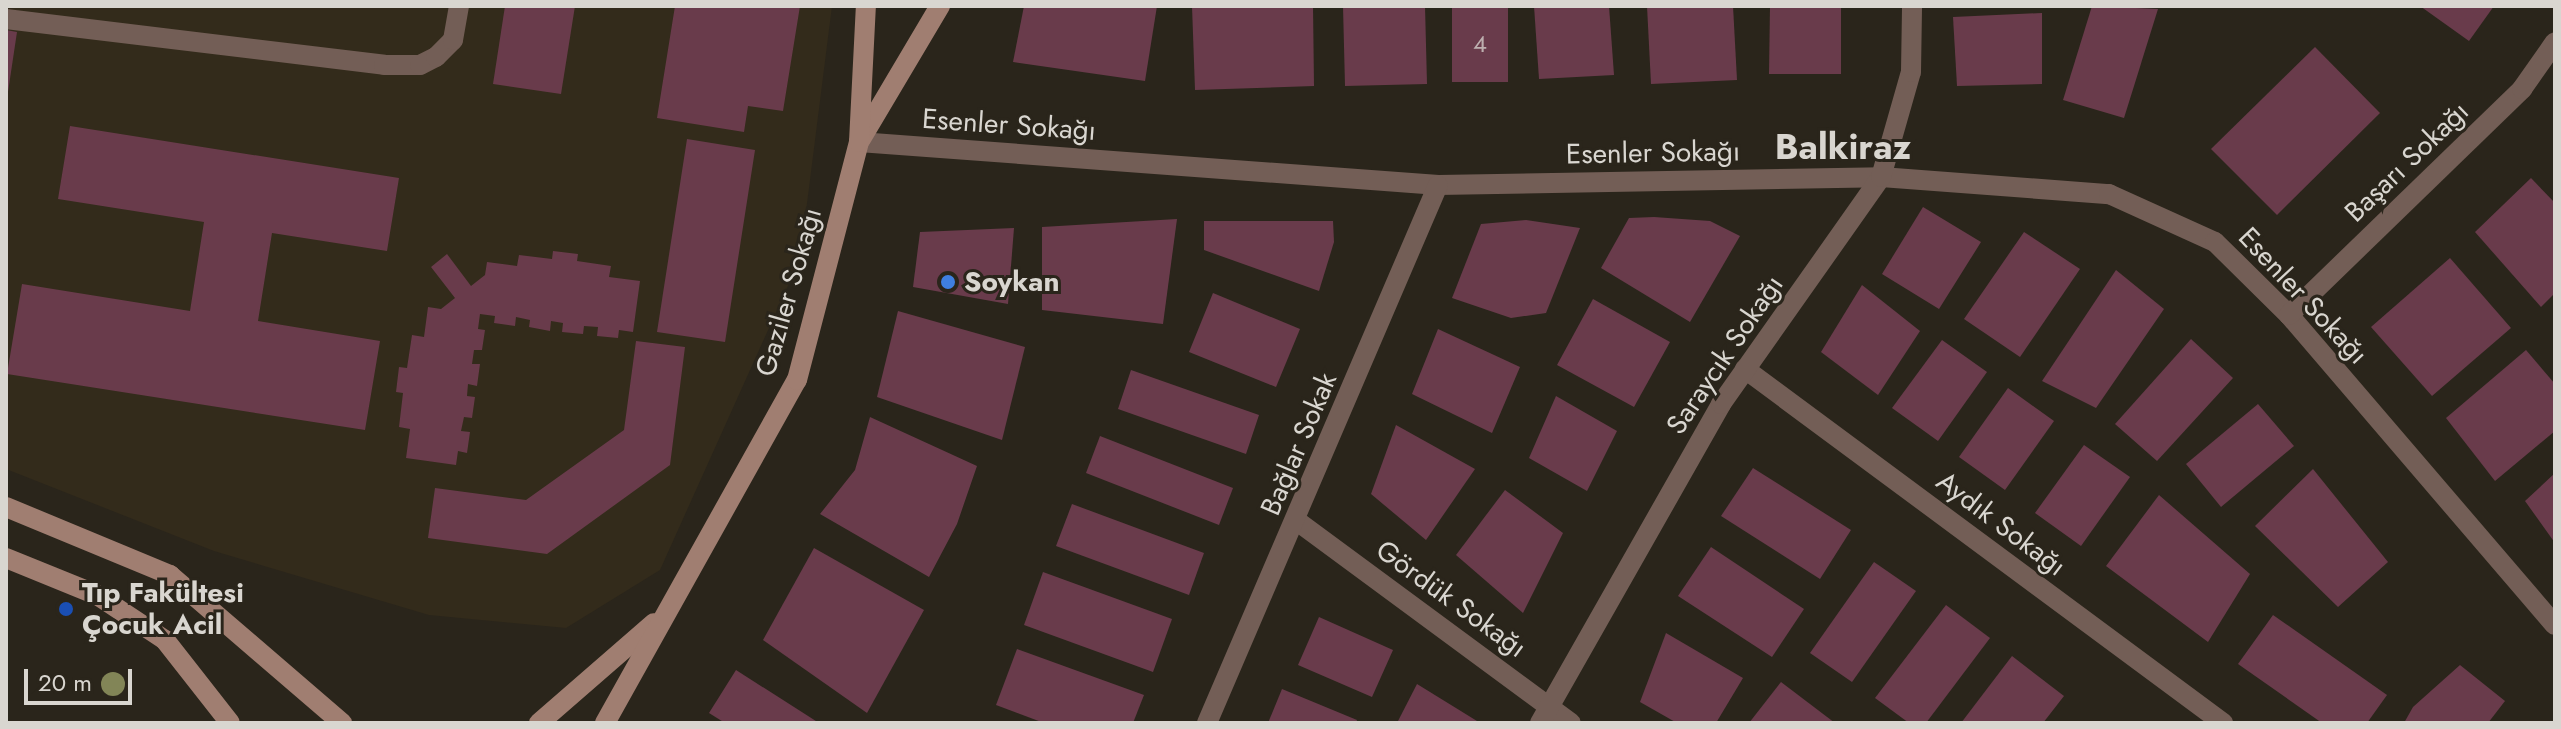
<!DOCTYPE html>
<html>
<head>
<meta charset="utf-8">
<style>
  body { margin:0 }
  #map { position:relative; width:2561px; height:729px; overflow:hidden; background:#2a251b; font-family:Jost,sans-serif }
  div>[style] { position:absolute }
  [style*='--x'] { left:calc(var(--x)*1px); top:calc(var(--y)*1px); width:calc(var(--w)*1px); rotate:calc(var(--a)*1deg) }
  .built>* { inset:0; background:#332b1b }
  .building>* { inset:0; background:#693b4b }
  .lane>* { height:20px; margin:-10px; padding:0 10px; transform-origin:10px; border-radius:10px; background:#735e56 }
  .street>* { height:20px; margin:-10px; padding:0 10px; transform-origin:10px; border-radius:10px; background:#735e56 }
  .secondary>* { height:20px; margin:-10px; padding:0 10px; transform-origin:10px; border-radius:10px; background:#a07e71 }
  .trees>* { width:24px; height:24px; margin:-12px; border-radius:50%; background:#828557 }
  .dots>* { width:22px; height:22px; translate:-50% -50%; box-sizing:border-box; border:4px solid #2a251b; border-radius:50% }
  span { translate:-50% -50%; white-space:nowrap; text-align:center; line-height:1.15; -webkit-text-stroke:6px #2a251b; paint-order:stroke }
  .number-label { font-size:24px; color:#bdafaf }
  .number-label span { -webkit-text-stroke-width:0 }
  .street-label { font-size:28px; color:#d9d6d0 }
  .poi-label { font-size:28px; color:#d9d6d0; font-weight:700 }
  .left { translate:0 -50%; text-align:left }
  .district-label { font-size:36px; color:#d9d6d0; font-weight:700 }
  .frame { position:absolute; inset:0; border:8px solid #d9d6d0; pointer-events:none }
  .scale { position:absolute; left:24px; top:669px; width:108px; height:36px; box-sizing:border-box; border:4px solid #d9d6d0; border-top:0; padding-left:10px; font-size:24px; line-height:28px; white-space:nowrap; color:#d9d6d0; -webkit-text-stroke:6px #2a251b; paint-order:stroke }
</style>
</head>
<body>
<div id="map">
  <div class="built">
    <div style="clip-path:polygon(6px 6px,832px 6px,800px 259px,660px 570px,566px 628px,429px 615px,214px 551px,6px 469px)"></div>
  </div>
  <div class="building">
    <div style="clip-path:polygon(505px 6px,575px 6px,561px 94px,493px 84px)"></div>
    <div style="clip-path:polygon(675px 6px,800px 6px,783px 111px,748px 106px,744px 132px,657px 118px)"></div>
    <div style="clip-path:polygon(1024px 6px,1157px 6px,1145px 81px,1013px 62px)"></div>
    <div style="clip-path:polygon(1192px 6px,1313px 6px,1314px 86px,1195px 90px)"></div>
    <div style="clip-path:polygon(1343px 6px,1425px 6px,1427px 84px,1345px 86px)"></div>
    <div style="clip-path:polygon(1452px 6px,1508px 6px,1508px 82px,1452px 82px)"></div>
    <div style="clip-path:polygon(1534px 6px,1609px 6px,1614px 75px,1539px 79px)"></div>
    <div style="clip-path:polygon(1647px 6px,1733px 6px,1737px 80px,1651px 84px)"></div>
    <div style="clip-path:polygon(1770px 6px,1841px 6px,1841px 74px,1769px 74px)"></div>
    <div style="clip-path:polygon(2092px 6px,2158px 9px,2124px 118px,2063px 100px)"></div>
    <div style="clip-path:polygon(2420px 6px,2494px 6px,2469px 41px)"></div>
    <div style="clip-path:polygon(2042px 13px,2042px 84px,1957px 86px,1953px 17px)"></div>
    <div style="clip-path:polygon(6px 30px,17px 32px,8px 92px,6px 92px)"></div>
    <div style="clip-path:polygon(2315px 47px,2380px 113px,2277px 215px,2211px 149px)"></div>
    <div style="clip-path:polygon(70px 126px,399px 178px,387px 251px,272px 233px,258px 321px,380px 341px,365px 430px,7px 374px,22px 284px,190px 311px,204px 222px,58px 199px)"></div>
    <div style="clip-path:polygon(687px 139px,755px 150px,725px 342px,657px 332px)"></div>
    <div style="clip-path:polygon(2531px 178px,2555px 203px,2555px 293px,2541px 307px,2475px 232px)"></div>
    <div style="clip-path:polygon(1923px 207px,1981px 242px,1939px 309px,1882px 274px)"></div>
    <div style="clip-path:polygon(1654px 217px,1710px 221px,1740px 236px,1690px 322px,1601px 268px,1629px 218px)"></div>
    <div style="clip-path:polygon(1177px 219px,1163px 324px,1042px 310px,1042px 227px)"></div>
    <div style="clip-path:polygon(1526px 220px,1580px 228px,1546px 313px,1511px 318px,1452px 298px,1481px 224px)"></div>
    <div style="clip-path:polygon(1204px 221px,1333px 221px,1334px 242px,1319px 291px,1204px 250px)"></div>
    <div style="clip-path:polygon(1014px 228px,1008px 304px,913px 287px,920px 232px)"></div>
    <div style="clip-path:polygon(2024px 232px,2080px 269px,2020px 357px,1964px 319px)"></div>
    <div style="clip-path:polygon(553px 251px,578px 254px,577px 261px,611px 266px,609px 277px,640px 281px,633px 332px,619px 330px,618px 338px,597px 336px,598px 327px,584px 326px,583px 334px,562px 332px,563px 323px,551px 321px,550px 331px,529px 327px,530px 320px,516px 317px,515px 326px,494px 323px,495px 316px,480px 314px,478px 329px,485px 330px,482px 350px,474px 350px,472px 364px,480px 364px,477px 386px,468px 384px,467px 396px,475px 397px,472px 418px,464px 417px,461px 431px,470px 432px,467px 453px,458px 451px,456px 465px,406px 458px,410px 429px,399px 427px,403px 393px,396px 392px,399px 367px,407px 368px,412px 335px,424px 337px,428px 307px,441px 309px,455px 298px,431px 267px,447px 254px,471px 286px,485px 275px,487px 262px,517px 266px,519px 255px,552px 259px)"></div>
    <div style="clip-path:polygon(2450px 258px,2511px 328px,2432px 396px,2371px 327px)"></div>
    <div style="clip-path:polygon(2116px 270px,2164px 309px,2096px 408px,2042px 381px)"></div>
    <div style="clip-path:polygon(1862px 285px,1920px 331px,1878px 395px,1821px 352px)"></div>
    <div style="clip-path:polygon(1213px 293px,1300px 329px,1276px 387px,1189px 352px)"></div>
    <div style="clip-path:polygon(1593px 299px,1670px 342px,1634px 407px,1557px 365px)"></div>
    <div style="clip-path:polygon(898px 311px,1025px 347px,1002px 440px,877px 397px)"></div>
    <div style="clip-path:polygon(1438px 329px,1520px 367px,1492px 433px,1412px 394px)"></div>
    <div style="clip-path:polygon(2191px 339px,2233px 378px,2157px 461px,2115px 424px)"></div>
    <div style="clip-path:polygon(1942px 340px,1987px 372px,1938px 441px,1892px 408px)"></div>
    <div style="clip-path:polygon(636px 341px,685px 347px,670px 465px,547px 554px,428px 538px,435px 488px,526px 500px,624px 430px)"></div>
    <div style="clip-path:polygon(2526px 350px,2555px 384px,2555px 431px,2495px 481px,2446px 418px)"></div>
    <div style="clip-path:polygon(1131px 370px,1259px 415px,1246px 454px,1118px 409px)"></div>
    <div style="clip-path:polygon(2008px 388px,2054px 421px,2005px 490px,1959px 457px)"></div>
    <div style="clip-path:polygon(1556px 396px,1617px 431px,1587px 491px,1529px 458px)"></div>
    <div style="clip-path:polygon(2258px 404px,2294px 446px,2221px 507px,2186px 464px)"></div>
    <div style="clip-path:polygon(870px 417px,977px 466px,957px 524px,929px 577px,820px 514px,855px 470px)"></div>
    <div style="clip-path:polygon(1396px 425px,1475px 469px,1426px 540px,1371px 494px)"></div>
    <div style="clip-path:polygon(1100px 436px,1233px 488px,1219px 525px,1086px 473px)"></div>
    <div style="clip-path:polygon(2084px 445px,2130px 477px,2081px 546px,2035px 513px)"></div>
    <div style="clip-path:polygon(1753px 468px,1851px 530px,1820px 579px,1721px 516px)"></div>
    <div style="clip-path:polygon(2313px 469px,2388px 562px,2338px 607px,2255px 526px)"></div>
    <div style="clip-path:polygon(2555px 473px,2555px 543px,2525px 501px)"></div>
    <div style="clip-path:polygon(1505px 490px,1563px 533px,1523px 613px,1456px 555px)"></div>
    <div style="clip-path:polygon(2159px 495px,2250px 574px,2208px 642px,2106px 566px)"></div>
    <div style="clip-path:polygon(1072px 504px,1204px 553px,1189px 595px,1056px 546px)"></div>
    <div style="clip-path:polygon(1711px 547px,1804px 609px,1772px 657px,1678px 596px)"></div>
    <div style="clip-path:polygon(814px 548px,924px 610px,867px 713px,763px 640px)"></div>
    <div style="clip-path:polygon(1874px 562px,1916px 591px,1852px 682px,1810px 653px)"></div>
    <div style="clip-path:polygon(1043px 572px,1172px 619px,1153px 672px,1024px 625px)"></div>
    <div style="clip-path:polygon(1946px 605px,1990px 638px,1926px 723px,1909px 723px,1875px 698px)"></div>
    <div style="clip-path:polygon(2273px 615px,2387px 695px,2367px 723px,2322px 723px,2238px 664px)"></div>
    <div style="clip-path:polygon(1319px 617px,1393px 650px,1372px 697px,1298px 665px)"></div>
    <div style="clip-path:polygon(1666px 633px,1743px 678px,1716px 723px,1677px 723px,1640px 702px)"></div>
    <div style="clip-path:polygon(1017px 649px,1144px 695px,1133px 723px,1044px 723px,996px 705px)"></div>
    <div style="clip-path:polygon(2012px 656px,2064px 696px,2043px 723px,1961px 723px)"></div>
    <div style="clip-path:polygon(2460px 665px,2505px 701px,2488px 723px,2404px 723px,2413px 707px)"></div>
    <div style="clip-path:polygon(736px 670px,819px 723px,725px 723px,709px 713px)"></div>
    <div style="clip-path:polygon(1781px 682px,1835px 723px,1749px 723px)"></div>
    <div style="clip-path:polygon(1417px 684px,1477px 721px,1476px 723px,1397px 723px)"></div>
    <div style="clip-path:polygon(1282px 689px,1357px 720px,1356px 723px,1268px 723px)"></div>
  </div>
  <div class="lane">
    <div style="--x:6;--y:19;--w:381;--a:6.9"></div>
    <div style="--x:384;--y:65;--w:36;--a:0"></div>
    <div style="--x:420;--y:65;--w:18;--a:-27"></div>
    <div style="--x:436;--y:57;--w:24;--a:-45"></div>
    <div style="--x:453;--y:40;--w:35;--a:-80"></div>
  </div>
  <div class="street">
    <div style="--x:859;--y:142;--w:581;--a:4.25"></div>
    <div style="--x:1438;--y:185;--w:443;--a:-1"></div>
    <div style="--x:1881;--y:177;--w:229;--a:4.3"></div>
    <div style="--x:2109;--y:194;--w:116;--a:24.4"></div>
    <div style="--x:2215;--y:242;--w:104;--a:44.6"></div>
    <div style="--x:2289;--y:315;--w:408;--a:49.4"></div>
    <div style="--x:2289;--y:315;--w:325;--a:-44.1"></div>
    <div style="--x:2522;--y:89;--w:57;--a:-54.9"></div>
    <div style="--x:1745;--y:369;--w:595;--a:36.52"></div>
    <div style="--x:1297;--y:521;--w:340;--a:36.4"></div>
    <div style="--x:1207;--y:723;--w:585;--a:-66.76"></div>
    <div style="--x:1540;--y:723;--w:367;--a:-60.4"></div>
    <div style="--x:1721;--y:404;--w:278;--a:-54.8"></div>
    <div style="--x:1881;--y:177;--w:109;--a:-74.1"></div>
    <div style="--x:1911;--y:72;--w:66;--a:-89.1"></div>
  </div>
  <div class="secondary">
    <div style="--x:861;--y:139;--w:155;--a:-59.3"></div>
    <div style="--x:6;--y:507;--w:178;--a:22.5"></div>
    <div style="--x:170;--y:575;--w:227;--a:40.7"></div>
    <div style="--x:6;--y:558;--w:98;--a:22.1"></div>
    <div style="--x:97;--y:595;--w:82;--a:33.5"></div>
    <div style="--x:165;--y:640;--w:105;--a:51.9"></div>
    <div style="--x:539;--y:723;--w:152;--a:-41"></div>
    <div style="--x:605;--y:723;--w:393;--a:-60.8"></div>
    <div style="--x:797;--y:380;--w:246;--a:-75.4"></div>
    <div style="--x:859;--y:142;--w:136;--a:-87.1"></div>
  </div>
  <div class="trees">
    <div style="left:113px;top:684px"></div>
  </div>
  <div class="dots">
    <div style="left:948px;top:282px;background:#3f7fe0"></div>
    <div style="left:66px;top:609px;background:#1a4fb4"></div>
  </div>
  <div class="number-label">
    <span style="left:1480px;top:44px">4</span>
  </div>
  <div class="street-label">
    <span style="left:1009px;top:125px;rotate:4deg">Esenler Sokağı</span>
    <span style="left:1653px;top:153px;rotate:-1deg">Esenler Sokağı</span>
    <span style="left:2407px;top:162px;rotate:-44deg">Başarı Sokağı</span>
    <span style="left:789px;top:292px;rotate:-74deg">Gaziler Sokağı</span>
    <span style="left:2303px;top:296px;rotate:47deg">Esenler Sokağı</span>
    <span style="left:1725px;top:355px;rotate:-56deg">Saraycık Sokağı</span>
    <span style="left:1299px;top:444px;rotate:-67deg">Bağlar Sokak</span>
    <span style="left:2001px;top:524px;rotate:37deg">Aydık Sokağı</span>
    <span style="left:1451px;top:599px;rotate:36deg">Gördük Sokağı</span>
  </div>
  <div class="poi-label">
    <span class="left" style="left:964px;top:282px">Soykan</span>
    <span class="left" style="left:82px;top:609px">Tıp Fakültesi<br>Çocuk Acil</span>
  </div>
  <div class="district-label">
    <span style="left:1843px;top:147px">Balkiraz</span>
  </div>
  <div class="frame"></div>
  <div class="scale">20 m</div>
</div>
</body>
</html>
